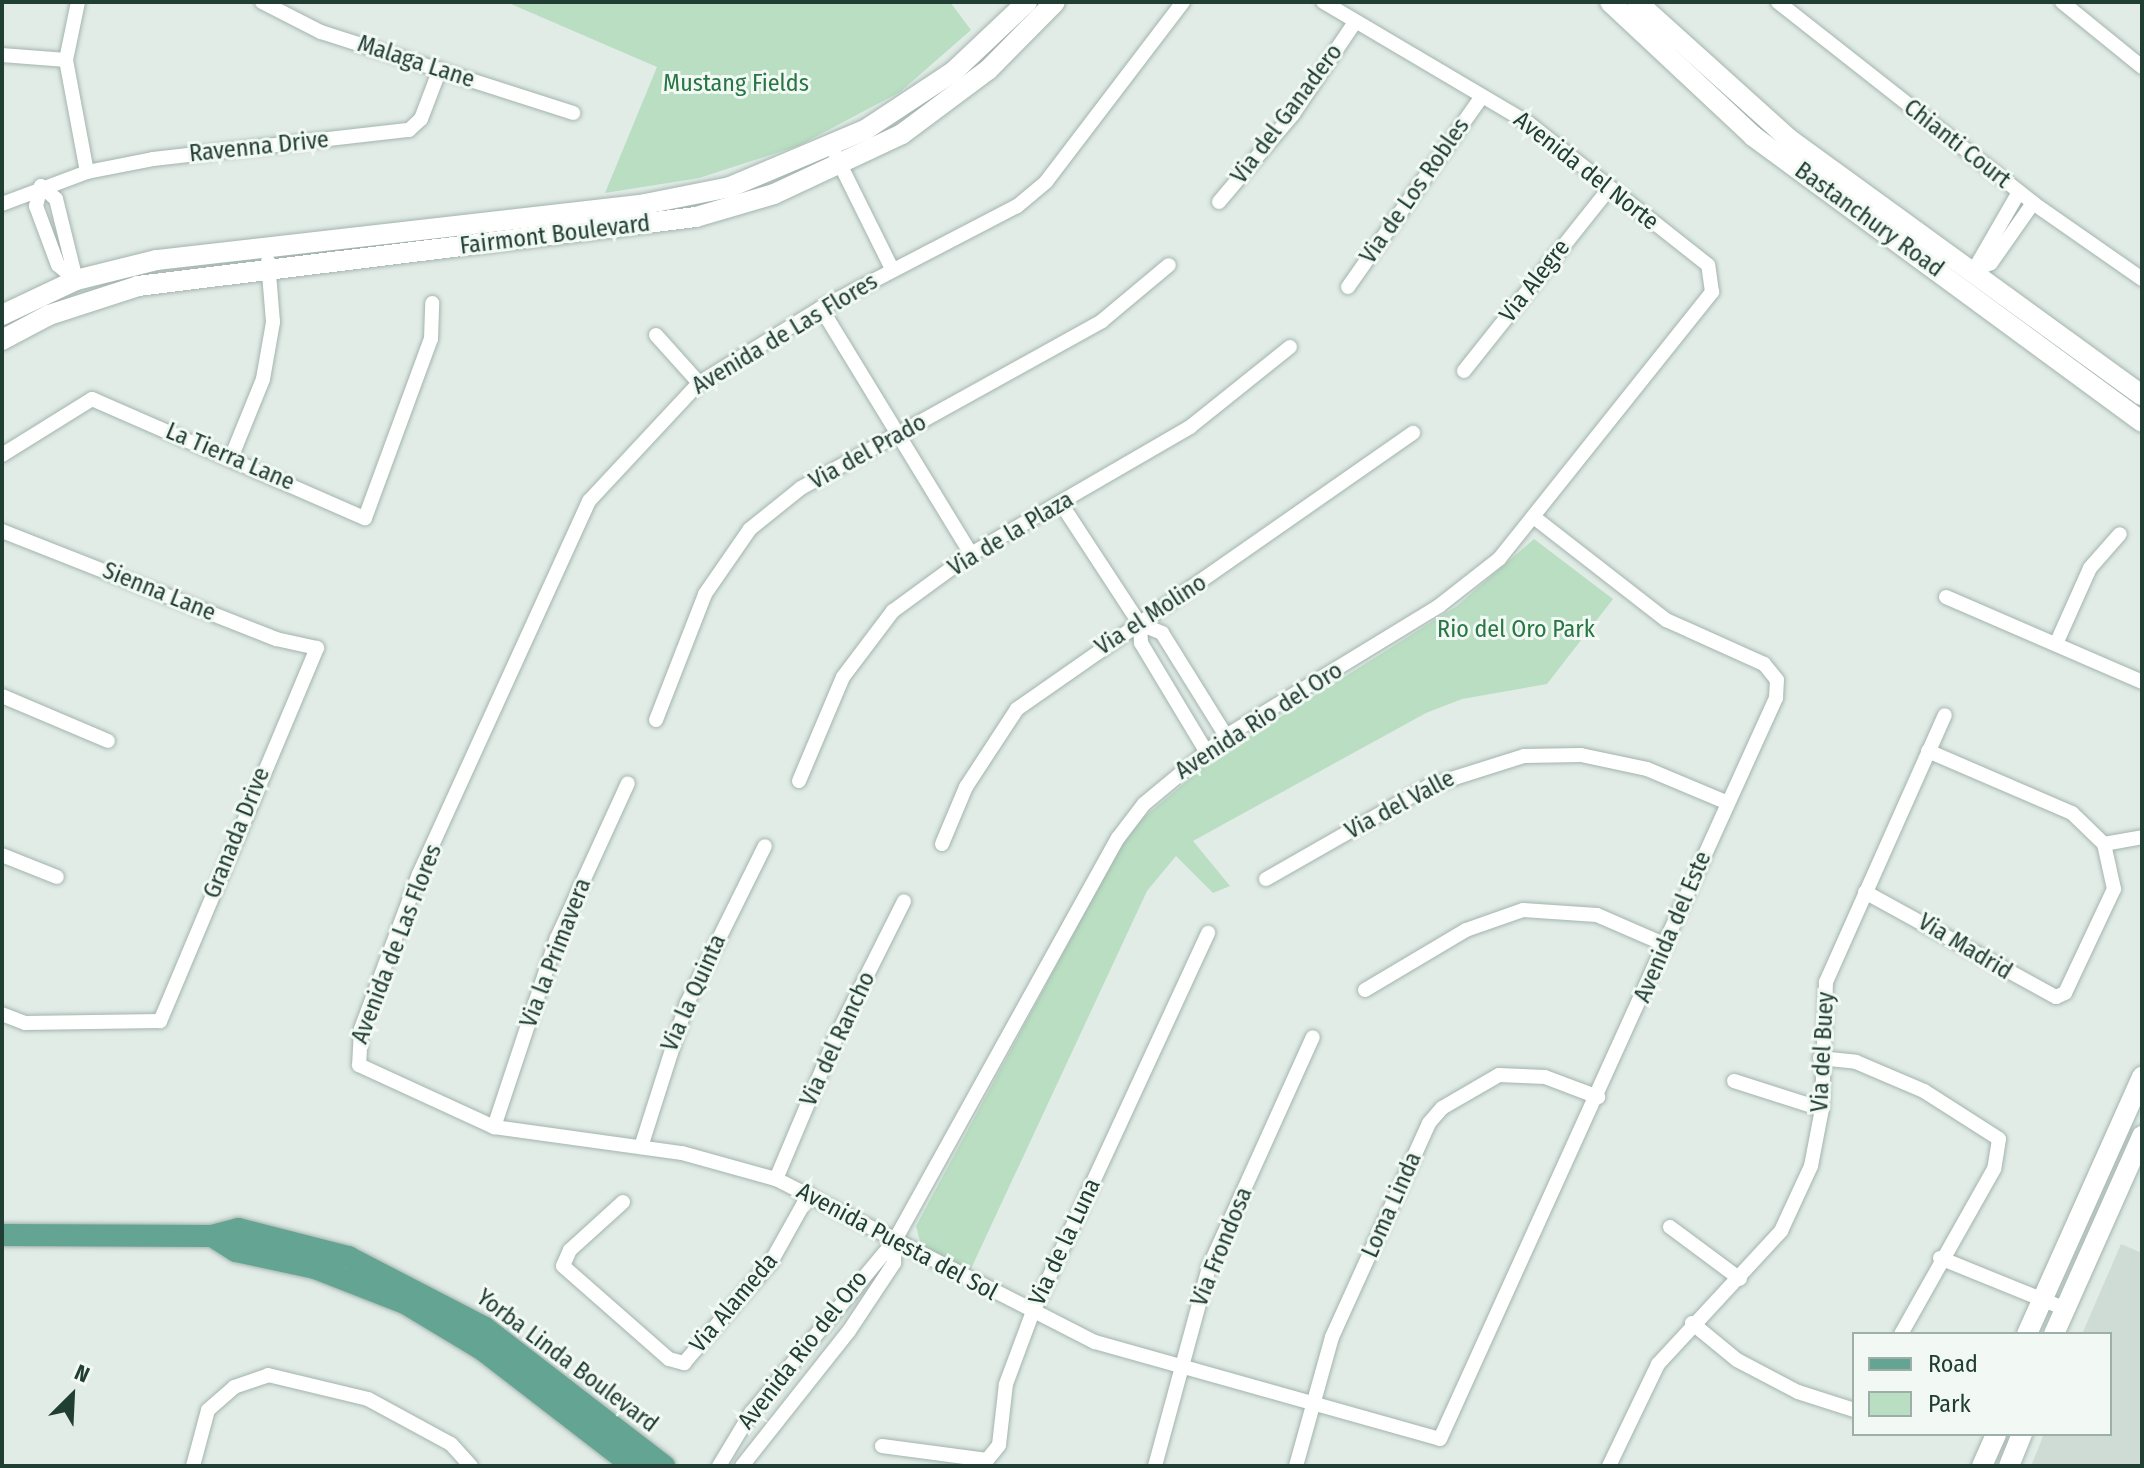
<!DOCTYPE html>
<html>
<head>
<meta charset="utf-8">
<style>
  body { margin:0 }
  #map { position:relative; width:2144px; height:1468px; overflow:hidden; background:#e1ece7; font-family:"Fira Sans Condensed",sans-serif }
  div>[style] { position:absolute }
  [style*='--x'] { left:calc(var(--x)*1px); top:calc(var(--y)*1px); width:calc(var(--w)*1px); rotate:calc(var(--a)*1deg) }
  .built>* { inset:0; background:#cfdcd6 }
  .green>* { inset:0; background:#b9dec2 }
  .roads { filter:drop-shadow(0 0 2px #a4b4ae) drop-shadow(0 0 2px #a4b4ae) }
  .street>* { height:14px; margin:-7px; padding:0 7px; transform-origin:7px; border-radius:7px; background:#fff }
  .secondary>* { height:20px; margin:-10px; padding:0 10px; transform-origin:10px; border-radius:10px; background:#fff }
  .primary>* { height:22px; margin:-11px; padding:0 11px; transform-origin:11px; border-radius:11px; background:#64a492 }
  span { translate:-50% -50%; white-space:nowrap; text-align:center; line-height:1.15; -webkit-text-stroke:6px #f2f9f5; paint-order:stroke }
  .street-label { font-size:24px; color:#213e35 }
  .park-label { font-size:24px; color:#297645 }
  .frame { position:absolute; inset:0; border:4px solid #213e35; pointer-events:none }
  .legend { position:absolute; left:1852px; top:1332px; width:260px; height:104px; box-sizing:border-box; background:#f2f9f5; border:2px solid #9eaea8; margin:0; padding:10px 14px; list-style:none; font-size:24px; color:#213e35 }
  .legend li { display:flex; align-items:center; gap:16px; height:40px }
  .legend b { width:40px; border:2px solid #9eaea8 }
  .north { position:absolute; left:32px; top:1356px; width:80px; height:80px; -webkit-text-stroke:6px #f2f9f5; paint-order:stroke; rotate:24deg; font-size:22px; font-weight:700; line-height:32px; text-align:center; color:#213e35 }
  .north::after { content:''; display:block; margin:auto; width:28px; height:36px; background:#213e35; clip-path:polygon(50% 0,100% 100%,50% 72%,0 100%) }
</style>
</head>
<body>
<div id="map">
  <div class="built">
    <div style="clip-path:polygon(2121px 1244px,2142px 1253px,2142px 1466px,2031px 1466px,2044px 1434px,2110px 1434px,2110px 1334px,2082px 1334px)"></div>
  </div>
  <div class="green">
    <div style="clip-path:polygon(506px 2px,950px 2px,971px 30px,900px 92px,798px 146px,699px 178px,605px 193px,657px 67px)"></div>
    <div style="clip-path:polygon(1534px 539px,1613px 599px,1547px 684px,1462px 699px,1426px 713px,1193px 841px,1230px 886px,1213px 893px,1176px 856px,1147px 891px,969px 1273px,921px 1245px,916px 1226px,1118px 851px,1144px 817px,1211px 761px,1457px 606px)"></div>
  </div>
  <div class="roads">
    <div class="street">
      <div style="--x:78;--y:2;--w:59;--a:101.7"></div>
      <div style="--x:66;--y:60;--w:114;--a:79.4"></div>
      <div style="--x:262;--y:2;--w:66;--a:27"></div>
      <div style="--x:321;--y:32;--w:265;--a:17.8"></div>
      <div style="--x:1183;--y:2;--w:226;--a:127.3"></div>
      <div style="--x:1046;--y:182;--w:38;--a:140"></div>
      <div style="--x:1017;--y:206;--w:221;--a:152.5"></div>
      <div style="--x:821;--y:308;--w:143;--a:148.4"></div>
      <div style="--x:699;--y:383;--w:161;--a:133"></div>
      <div style="--x:589;--y:501;--w:410;--a:114.5"></div>
      <div style="--x:419;--y:874;--w:165;--a:110.5"></div>
      <div style="--x:361;--y:1029;--w:36;--a:93"></div>
      <div style="--x:359;--y:1065;--w:149;--a:24.7"></div>
      <div style="--x:494;--y:1127;--w:190;--a:7.9"></div>
      <div style="--x:682;--y:1153;--w:98;--a:15.5"></div>
      <div style="--x:776;--y:1179;--w:358;--a:27.1"></div>
      <div style="--x:1095;--y:1342;--w:358;--a:15.7"></div>
      <div style="--x:1440;--y:1439;--w:814;--a:-65.61"></div>
      <div style="--x:1776;--y:698;--w:18;--a:-87"></div>
      <div style="--x:1777;--y:680;--w:21;--a:-129"></div>
      <div style="--x:1764;--y:664;--w:107;--a:-155.8"></div>
      <div style="--x:1666;--y:620;--w:166;--a:-142.1"></div>
      <div style="--x:1778;--y:2;--w:325;--a:38.2"></div>
      <div style="--x:2033;--y:203;--w:133;--a:34.9"></div>
      <div style="--x:2062;--y:2;--w:103;--a:39.1"></div>
      <div style="--x:2;--y:55;--w:64;--a:4.5"></div>
      <div style="--x:836;--y:156;--w:126;--a:63.6"></div>
      <div style="--x:41;--y:186;--w:21;--a:104"></div>
      <div style="--x:36;--y:206;--w:63;--a:69.6"></div>
      <div style="--x:58;--y:265;--w:23;--a:40"></div>
      <div style="--x:41;--y:186;--w:20;--a:41"></div>
      <div style="--x:56;--y:199;--w:83;--a:76.1"></div>
      <div style="--x:1219;--y:202;--w:115;--a:-49.9"></div>
      <div style="--x:1293;--y:114;--w:107;--a:-56"></div>
      <div style="--x:2;--y:204;--w:91;--a:-20.6"></div>
      <div style="--x:87;--y:172;--w:67;--a:-11.1"></div>
      <div style="--x:153;--y:159;--w:258;--a:-6.5"></div>
      <div style="--x:409;--y:130;--w:16;--a:-43"></div>
      <div style="--x:421;--y:119;--w:53;--a:-69.2"></div>
      <div style="--x:1974;--y:270;--w:18;--a:-22"></div>
      <div style="--x:1991;--y:263;--w:73;--a:-55"></div>
      <div style="--x:1974;--y:270;--w:90;--a:-60"></div>
      <div style="--x:1348;--y:287;--w:233;--a:-54.9"></div>
      <div style="--x:821;--y:308;--w:288;--a:58.6"></div>
      <div style="--x:656;--y:335;--w:64;--a:48.1"></div>
      <div style="--x:1464;--y:371;--w:230;--a:-51.5"></div>
      <div style="--x:2;--y:455;--w:106;--a:-31.9"></div>
      <div style="--x:92;--y:399;--w:298;--a:23.6"></div>
      <div style="--x:365;--y:518;--w:191;--a:-69.8"></div>
      <div style="--x:431;--y:339;--w:36;--a:-88"></div>
      <div style="--x:231;--y:458;--w:85;--a:-67.9"></div>
      <div style="--x:263;--y:379;--w:58;--a:-80"></div>
      <div style="--x:273;--y:322;--w:61;--a:-94.7"></div>
      <div style="--x:1062;--y:505;--w:142;--a:56.8"></div>
      <div style="--x:1140;--y:624;--w:19;--a:87"></div>
      <div style="--x:1141;--y:643;--w:126;--a:59"></div>
      <div style="--x:2;--y:531;--w:295;--a:21.5"></div>
      <div style="--x:276;--y:639;--w:42;--a:12.4"></div>
      <div style="--x:317;--y:648;--w:405;--a:112.8"></div>
      <div style="--x:160;--y:1021;--w:135;--a:179.2"></div>
      <div style="--x:25;--y:1023;--w:25;--a:-159"></div>
      <div style="--x:1946;--y:597;--w:214;--a:23.4"></div>
      <div style="--x:1140;--y:624;--w:24;--a:22"></div>
      <div style="--x:1162;--y:633;--w:121;--a:58.1"></div>
      <div style="--x:2056;--y:644;--w:83;--a:-65.9"></div>
      <div style="--x:2090;--y:568;--w:45;--a:-48.6"></div>
      <div style="--x:2;--y:696;--w:115;--a:23"></div>
      <div style="--x:656;--y:720;--w:135;--a:-68.7"></div>
      <div style="--x:705;--y:594;--w:79;--a:-55.3"></div>
      <div style="--x:750;--y:529;--w:65;--a:-38.8"></div>
      <div style="--x:801;--y:488;--w:344;--a:-29"></div>
      <div style="--x:1102;--y:321;--w:87;--a:-39.9"></div>
      <div style="--x:1928;--y:751;--w:157;--a:23.3"></div>
      <div style="--x:2072;--y:813;--w:45;--a:44.1"></div>
      <div style="--x:799;--y:781;--w:113;--a:-67.1"></div>
      <div style="--x:843;--y:677;--w:83;--a:-52.9"></div>
      <div style="--x:893;--y:611;--w:97;--a:-36.2"></div>
      <div style="--x:971;--y:554;--w:253;--a:-30.1"></div>
      <div style="--x:1190;--y:427;--w:128;--a:-38.7"></div>
      <div style="--x:942;--y:844;--w:62;--a:-67.2"></div>
      <div style="--x:966;--y:787;--w:93;--a:-56.8"></div>
      <div style="--x:1017;--y:709;--w:483;--a:-34.9"></div>
      <div style="--x:2104;--y:844;--w:39;--a:-10"></div>
      <div style="--x:2;--y:855;--w:59;--a:21.8"></div>
      <div style="--x:1266;--y:879;--w:188;--a:-29.7"></div>
      <div style="--x:1429;--y:786;--w:100;--a:-17.5"></div>
      <div style="--x:1524;--y:756;--w:57;--a:-1"></div>
      <div style="--x:1581;--y:755;--w:67;--a:12"></div>
      <div style="--x:1647;--y:769;--w:86;--a:22.7"></div>
      <div style="--x:1865;--y:892;--w:218;--a:28.8"></div>
      <div style="--x:2056;--y:997;--w:10;--a:-24"></div>
      <div style="--x:2065;--y:993;--w:115;--a:-64.8"></div>
      <div style="--x:2114;--y:889;--w:46;--a:-102.5"></div>
      <div style="--x:1365;--y:990;--w:117;--a:-30.7"></div>
      <div style="--x:1466;--y:930;--w:60;--a:-19.3"></div>
      <div style="--x:1523;--y:910;--w:74;--a:3.9"></div>
      <div style="--x:1597;--y:915;--w:75;--a:23.5"></div>
      <div style="--x:1820;--y:1058;--w:36;--a:6"></div>
      <div style="--x:1856;--y:1062;--w:74;--a:23.1"></div>
      <div style="--x:1924;--y:1091;--w:89;--a:32.6"></div>
      <div style="--x:1999;--y:1139;--w:30;--a:99"></div>
      <div style="--x:1994;--y:1169;--w:189;--a:119.4"></div>
      <div style="--x:1734;--y:1081;--w:92;--a:17.7"></div>
      <div style="--x:494;--y:1127;--w:199;--a:-71.6"></div>
      <div style="--x:557;--y:938;--w:170;--a:-65.4"></div>
      <div style="--x:641;--y:1147;--w:151;--a:-72.3"></div>
      <div style="--x:687;--y:1003;--w:175;--a:-63.6"></div>
      <div style="--x:776;--y:1179;--w:152;--a:-67.1"></div>
      <div style="--x:835;--y:1039;--w:154;--a:-63.4"></div>
      <div style="--x:623;--y:1202;--w:72;--a:137.8"></div>
      <div style="--x:570;--y:1250;--w:17;--a:114"></div>
      <div style="--x:563;--y:1266;--w:141;--a:41.3"></div>
      <div style="--x:669;--y:1359;--w:16;--a:15"></div>
      <div style="--x:684;--y:1363;--w:133;--a:-49.3"></div>
      <div style="--x:771;--y:1262;--w:78;--a:-60.8"></div>
      <div style="--x:1670;--y:1227;--w:87;--a:36.6"></div>
      <div style="--x:1940;--y:1258;--w:133;--a:22.1"></div>
      <div style="--x:1692;--y:1323;--w:58;--a:39.4"></div>
      <div style="--x:1737;--y:1360;--w:69;--a:27.7"></div>
      <div style="--x:1798;--y:1392;--w:59;--a:17.8"></div>
      <div style="--x:882;--y:1446;--w:106;--a:7.6"></div>
      <div style="--x:987;--y:1460;--w:19;--a:-51"></div>
      <div style="--x:999;--y:1445;--w:61;--a:-83.5"></div>
      <div style="--x:1006;--y:1384;--w:75;--a:-69.6"></div>
      <div style="--x:1032;--y:1314;--w:420;--a:-65.2"></div>
      <div style="--x:193;--y:1466;--w:58;--a:-75"></div>
      <div style="--x:208;--y:1410;--w:35;--a:-41"></div>
      <div style="--x:234;--y:1387;--w:36;--a:-19"></div>
      <div style="--x:268;--y:1375;--w:103;--a:13.5"></div>
      <div style="--x:368;--y:1399;--w:94;--a:28.5"></div>
      <div style="--x:451;--y:1444;--w:30;--a:48"></div>
      <div style="--x:719;--y:1466;--w:62;--a:-58.9"></div>
      <div style="--x:751;--y:1413;--w:225;--a:-50.2"></div>
      <div style="--x:895;--y:1240;--w:460;--a:-61"></div>
      <div style="--x:1118;--y:838;--w:43;--a:-52.6"></div>
      <div style="--x:1144;--y:804;--w:107;--a:-39.7"></div>
      <div style="--x:1226;--y:736;--w:250;--a:-31.4"></div>
      <div style="--x:1439;--y:606;--w:76;--a:-38.1"></div>
      <div style="--x:1499;--y:559;--w:342;--a:-51.4"></div>
      <div style="--x:1712;--y:292;--w:27;--a:-98"></div>
      <div style="--x:1708;--y:265;--w:229;--a:-141.7"></div>
      <div style="--x:1528;--y:123;--w:238;--a:-149.4"></div>
      <div style="--x:742;--y:1466;--w:172;--a:-51.6"></div>
      <div style="--x:849;--y:1331;--w:82;--a:-56.5"></div>
      <div style="--x:894;--y:1263;--w:23;--a:-88"></div>
      <div style="--x:1155;--y:1466;--w:206;--a:-74.8"></div>
      <div style="--x:1209;--y:1267;--w:252;--a:-65.7"></div>
      <div style="--x:1296;--y:1466;--w:134;--a:-74.4"></div>
      <div style="--x:1332;--y:1337;--w:235;--a:-65.6"></div>
      <div style="--x:1429;--y:1123;--w:20;--a:-49"></div>
      <div style="--x:1442;--y:1108;--w:66;--a:-30.1"></div>
      <div style="--x:1499;--y:1075;--w:46;--a:2.5"></div>
      <div style="--x:1545;--y:1077;--w:57;--a:20.7"></div>
      <div style="--x:1609;--y:1466;--w:113;--a:-64.3"></div>
      <div style="--x:1658;--y:1364;--w:181;--a:-47.2"></div>
      <div style="--x:1781;--y:1231;--w:72;--a:-65.2"></div>
      <div style="--x:1811;--y:1166;--w:58;--a:-79.1"></div>
      <div style="--x:1822;--y:1109;--w:127;--a:-88.2"></div>
      <div style="--x:1826;--y:982;--w:292;--a:-66"></div>
    </div>
    <div class="secondary">
      <div style="--x:1610;--y:2;--w:196;--a:43.1"></div>
      <div style="--x:1753;--y:136;--w:483;--a:36.3"></div>
      <div style="--x:1637;--y:2;--w:205;--a:42"></div>
      <div style="--x:1789;--y:139;--w:436;--a:36"></div>
      <div style="--x:2;--y:315;--w:82;--a:-25.3"></div>
      <div style="--x:76;--y:280;--w:83;--a:-13.9"></div>
      <div style="--x:157;--y:260;--w:491;--a:-6.5"></div>
      <div style="--x:645;--y:204;--w:87;--a:-11.3"></div>
      <div style="--x:730;--y:187;--w:147;--a:-22.9"></div>
      <div style="--x:865;--y:130;--w:105;--a:-33.4"></div>
      <div style="--x:953;--y:72;--w:102;--a:-43.4"></div>
      <div style="--x:2;--y:340;--w:53;--a:-28"></div>
      <div style="--x:49;--y:315;--w:94;--a:-18"></div>
      <div style="--x:138;--y:286;--w:562;--a:-7.05"></div>
      <div style="--x:696;--y:217;--w:81;--a:-16.4"></div>
      <div style="--x:774;--y:194;--w:141;--a:-25.1"></div>
      <div style="--x:902;--y:134;--w:107;--a:-36.7"></div>
      <div style="--x:988;--y:70;--w:95;--a:-45.4"></div>
      <div style="--x:2027;--y:1334;--w:282;--a:-65.9"></div>
      <div style="--x:2054;--y:1334;--w:217;--a:-66"></div>
      <div style="--x:1982;--y:1466;--w:35;--a:-66"></div>
      <div style="--x:2009;--y:1466;--w:35;--a:-68"></div>
    </div>
    <div class="primary">
      <div style="--x:2;--y:1235;--w:210;--a:0.3"></div>
      <div style="--x:212;--y:1236;--w:27;--a:-15"></div>
      <div style="--x:238;--y:1229;--w:114;--a:14.3"></div>
      <div style="--x:348;--y:1257;--w:154;--a:27.4"></div>
      <div style="--x:485;--y:1328;--w:226;--a:37.6"></div>
      <div style="--x:212;--y:1236;--w:28;--a:32"></div>
      <div style="--x:236;--y:1251;--w:81;--a:12.1"></div>
      <div style="--x:315;--y:1268;--w:97;--a:21.3"></div>
      <div style="--x:405;--y:1303;--w:91;--a:31.1"></div>
      <div style="--x:483;--y:1350;--w:190;--a:37.7"></div>
    </div>
  </div>
  <div class="street-label">
    <span style="left:416px;top:62px;rotate:18deg">Malaga Lane</span>
    <span style="left:1287px;top:114px;rotate:-53deg">Via del Ganadero</span>
    <span style="left:1957px;top:144px;rotate:38deg">Chianti Court</span>
    <span style="left:259px;top:147px;rotate:-6deg">Ravenna Drive</span>
    <span style="left:1586px;top:171px;rotate:38deg">Avenida del Norte</span>
    <span style="left:1415px;top:191px;rotate:-55deg">Via de Los Robles</span>
    <span style="left:1869px;top:220px;rotate:36deg">Bastanchury Road</span>
    <span style="left:555px;top:235px;rotate:-7deg">Fairmont Boulevard</span>
    <span style="left:1535px;top:281px;rotate:-52deg">Via Alegre</span>
    <span style="left:785px;top:334px;rotate:-31deg">Avenida de Las Flores</span>
    <span style="left:868px;top:452px;rotate:-29deg">Via del Prado</span>
    <span style="left:230px;top:457px;rotate:23deg">La Tierra Lane</span>
    <span style="left:1011px;top:534px;rotate:-31deg">Via de la Plaza</span>
    <span style="left:159px;top:592px;rotate:22deg">Sienna Lane</span>
    <span style="left:1151px;top:615px;rotate:-33deg">Via el Molino</span>
    <span style="left:1259px;top:721px;rotate:-33deg">Avenida Rio del Oro</span>
    <span style="left:1400px;top:805px;rotate:-28deg">Via del Valle</span>
    <span style="left:237px;top:833px;rotate:-68deg">Granada Drive</span>
    <span style="left:1673px;top:927px;rotate:-67deg">Avenida del Este</span>
    <span style="left:397px;top:944px;rotate:-69deg">Avenida de Las Flores</span>
    <span style="left:1965px;top:947px;rotate:31deg">Via Madrid</span>
    <span style="left:556px;top:953px;rotate:-69deg">Via la Primavera</span>
    <span style="left:694px;top:993px;rotate:-66deg">Via la Quinta</span>
    <span style="left:838px;top:1039px;rotate:-65deg">Via del Rancho</span>
    <span style="left:1823px;top:1052px;rotate:-87deg">Via del Buey</span>
    <span style="left:1392px;top:1205px;rotate:-66deg">Loma Linda</span>
    <span style="left:897px;top:1242px;rotate:28deg">Avenida Puesta del Sol</span>
    <span style="left:1065px;top:1242px;rotate:-65deg">Via de la Luna</span>
    <span style="left:1222px;top:1247px;rotate:-68deg">Via Frondosa</span>
    <span style="left:734px;top:1303px;rotate:-50deg">Via Alameda</span>
    <span style="left:803px;top:1350px;rotate:-52deg">Avenida Rio del Oro</span>
    <span style="left:567px;top:1361px;rotate:37deg">Yorba Linda Boulevard</span>
  </div>
  <div class="park-label">
    <span style="left:736px;top:84px">Mustang Fields</span>
    <span style="left:1516px;top:630px">Rio del Oro Park</span>
  </div>
  <div class="frame"></div>
  <ul class="legend">
  <li><b style="height:10px;background:#64a492"></b>Road</li>
  <li><b style="height:22px;background:#b9dec2"></b>Park</li>
  </ul>
  <div class="north">N</div>
</div>
</body>
</html>
